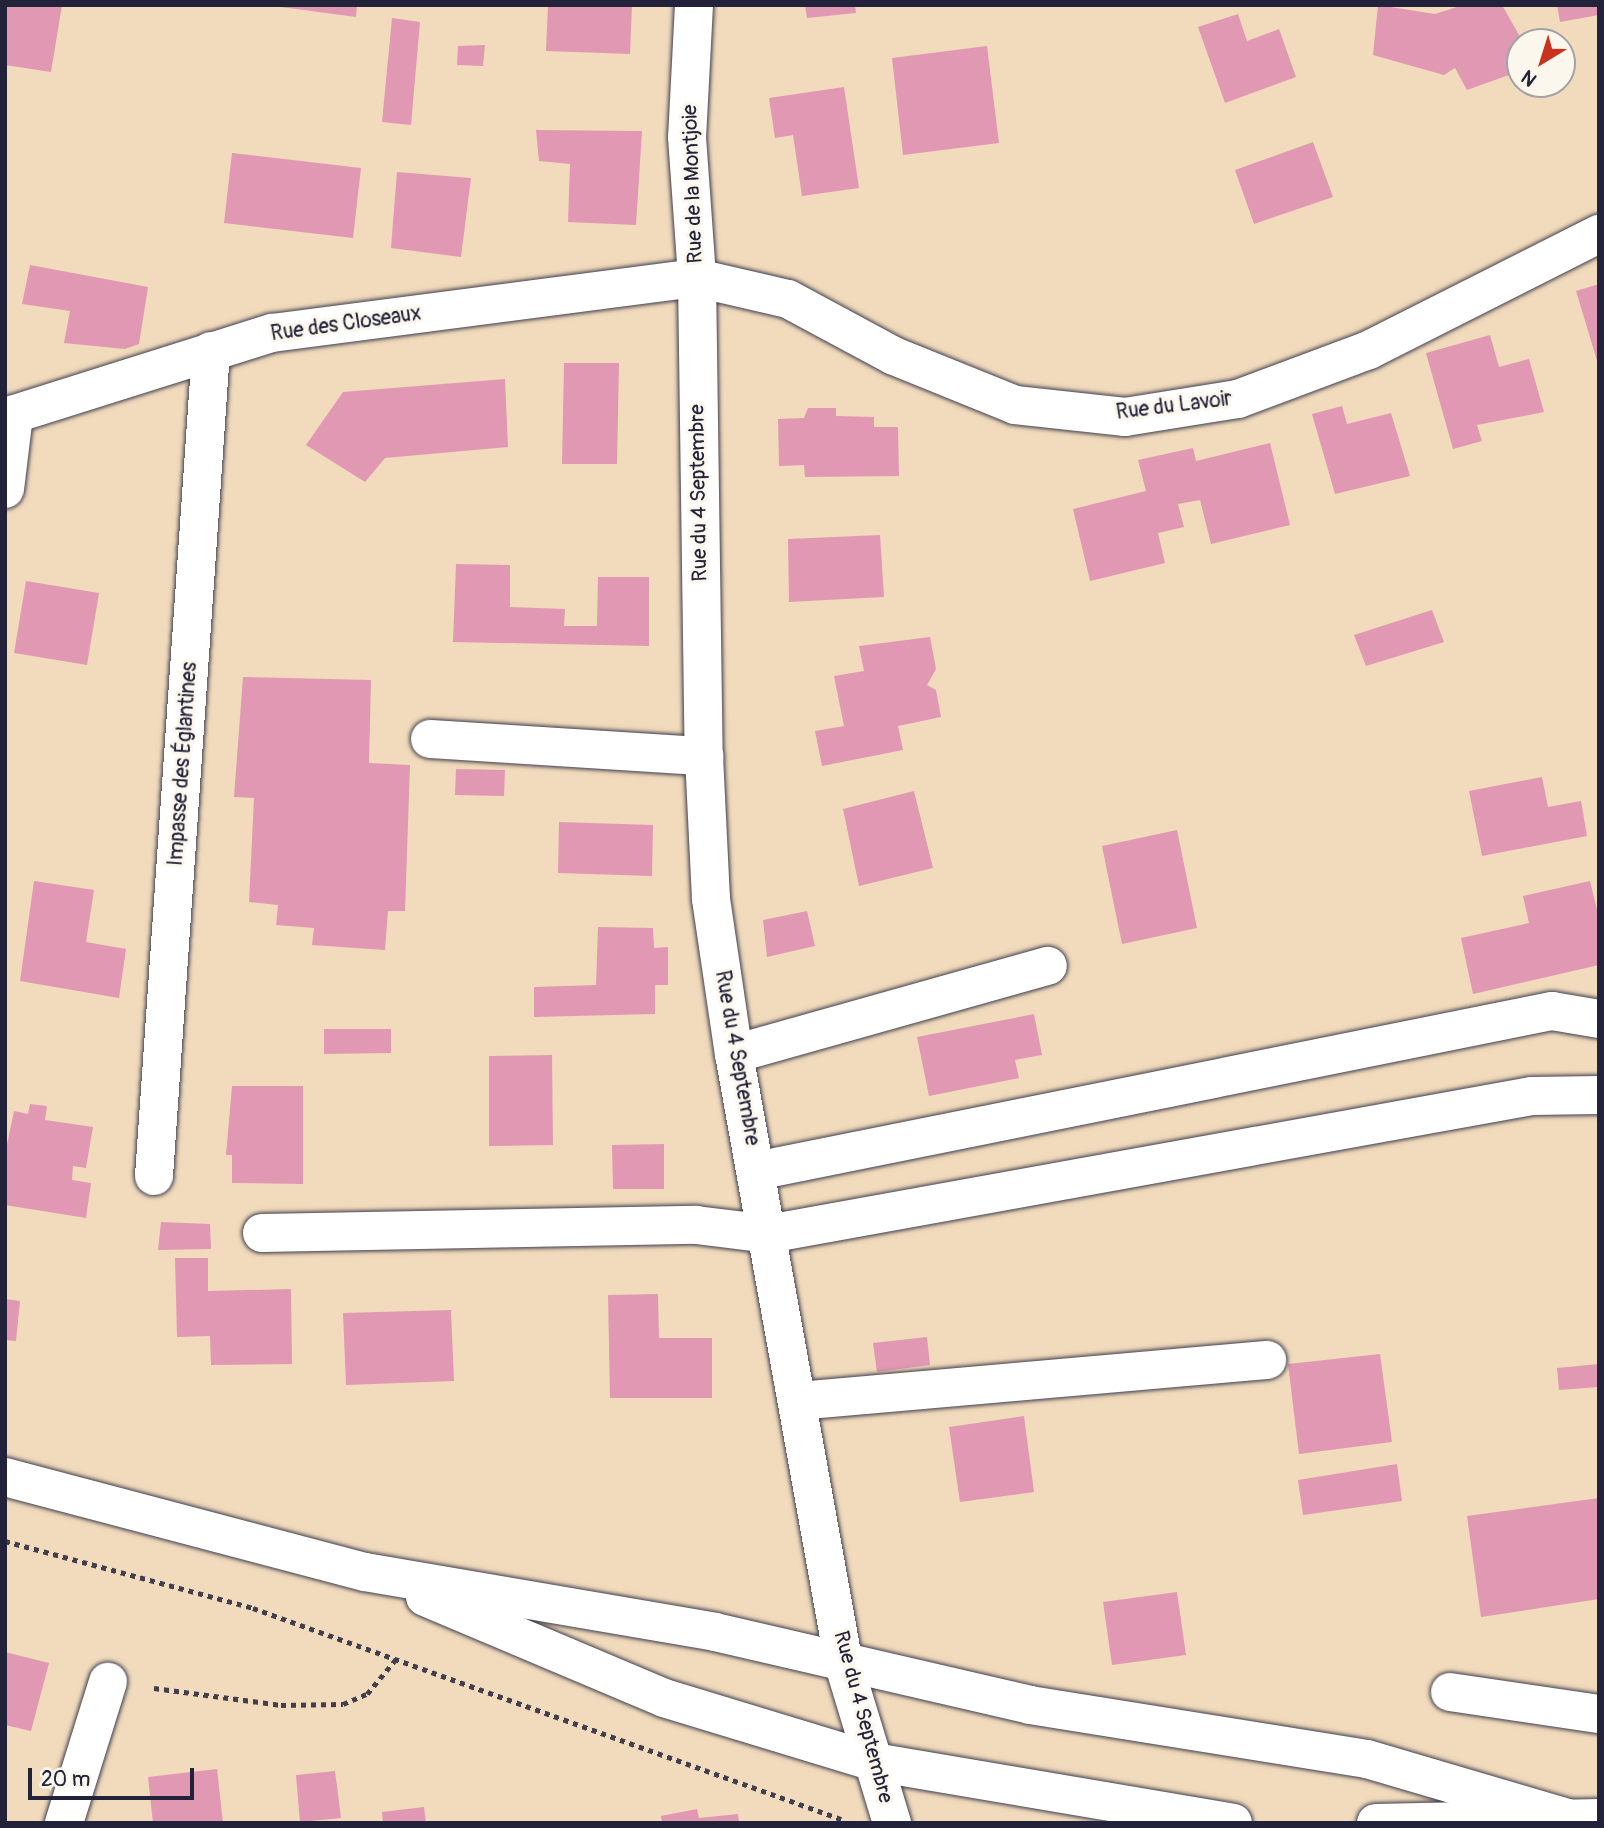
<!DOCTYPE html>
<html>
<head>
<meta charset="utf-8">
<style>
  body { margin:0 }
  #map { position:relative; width:1604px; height:1828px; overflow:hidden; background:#f1dbbc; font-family:Pangolin,sans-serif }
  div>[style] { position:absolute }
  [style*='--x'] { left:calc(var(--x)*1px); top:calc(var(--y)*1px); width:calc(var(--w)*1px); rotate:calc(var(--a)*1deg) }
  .building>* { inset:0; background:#e198b3 }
  .path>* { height:4.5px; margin-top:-2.25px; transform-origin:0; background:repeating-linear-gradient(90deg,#413e4e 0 5px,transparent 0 10px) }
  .roads { filter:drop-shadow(0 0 2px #413e4e) drop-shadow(0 0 2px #413e4e) }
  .minor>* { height:38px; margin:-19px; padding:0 19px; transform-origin:19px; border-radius:19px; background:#fff }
  .major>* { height:38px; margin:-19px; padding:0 19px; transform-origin:19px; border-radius:19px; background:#fff }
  span { translate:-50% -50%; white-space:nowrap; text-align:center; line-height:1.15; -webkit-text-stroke:6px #fbf7ec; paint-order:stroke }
  .street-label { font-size:21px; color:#22223b }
  .frame { position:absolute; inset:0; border:7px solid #22223b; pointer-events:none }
  .north { position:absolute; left:1506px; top:28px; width:70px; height:70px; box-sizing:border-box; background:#fbf7ec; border:2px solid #a4a2a5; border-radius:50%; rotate:218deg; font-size:19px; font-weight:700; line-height:28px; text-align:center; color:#22223b }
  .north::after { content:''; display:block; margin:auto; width:24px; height:32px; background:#c8321e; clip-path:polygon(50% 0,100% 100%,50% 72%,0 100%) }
  .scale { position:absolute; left:28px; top:1768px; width:166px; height:32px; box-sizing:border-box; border:4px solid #22223b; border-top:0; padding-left:9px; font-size:21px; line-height:24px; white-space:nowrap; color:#22223b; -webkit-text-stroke:5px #fbf7ec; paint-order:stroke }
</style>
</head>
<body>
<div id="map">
  <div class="building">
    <div style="clip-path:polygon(5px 5px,62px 5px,51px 72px,5px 65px)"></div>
    <div style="clip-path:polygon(266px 5px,357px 5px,356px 17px)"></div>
    <div style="clip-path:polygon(548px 5px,632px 5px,630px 54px,546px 51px)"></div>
    <div style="clip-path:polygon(805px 5px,855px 5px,856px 13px,807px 18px)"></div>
    <div style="clip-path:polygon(1378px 5px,1435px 14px,1463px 5px,1502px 5px,1523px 42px,1520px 71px,1467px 90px,1455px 68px,1444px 75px,1373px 55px)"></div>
    <div style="clip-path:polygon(1557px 5px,1599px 5px,1599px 15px,1560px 22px)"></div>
    <div style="clip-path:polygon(1238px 14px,1247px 41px,1279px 29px,1296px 77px,1225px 103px,1198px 27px)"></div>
    <div style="clip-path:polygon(392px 18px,420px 22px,411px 125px,382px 122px)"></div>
    <div style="clip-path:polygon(485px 45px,483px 66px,457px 65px,458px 46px)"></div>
    <div style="clip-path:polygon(987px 46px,999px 143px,903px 155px,892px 58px)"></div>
    <div style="clip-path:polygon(844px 87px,859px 188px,802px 196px,793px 135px,775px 138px,769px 98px)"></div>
    <div style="clip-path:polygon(536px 130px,642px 131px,636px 225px,568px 222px,570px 164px,539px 161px)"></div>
    <div style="clip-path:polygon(1313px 142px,1333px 197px,1254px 224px,1235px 170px)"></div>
    <div style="clip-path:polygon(232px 153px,361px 168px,353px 238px,224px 223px)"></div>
    <div style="clip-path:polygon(397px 172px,471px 178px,461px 257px,391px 248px)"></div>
    <div style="clip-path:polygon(30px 265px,148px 287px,139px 344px,125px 349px,64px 343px,70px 311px,22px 304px)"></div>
    <div style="clip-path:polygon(1599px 284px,1599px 364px,1598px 364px,1576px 291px)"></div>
    <div style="clip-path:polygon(1490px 335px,1499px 367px,1529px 359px,1544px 412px,1477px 425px,1482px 441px,1453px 449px,1426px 353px)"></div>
    <div style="clip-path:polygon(564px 363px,619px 363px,617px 464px,562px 464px)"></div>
    <div style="clip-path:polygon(505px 379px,508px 447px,385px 458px,365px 482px,306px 445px,343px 392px)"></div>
    <div style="clip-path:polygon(1342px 406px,1347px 424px,1391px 413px,1410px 476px,1335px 494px,1312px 414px)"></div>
    <div style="clip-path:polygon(808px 408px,836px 408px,836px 416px,874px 417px,874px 427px,898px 427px,899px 476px,805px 477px,804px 465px,779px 466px,778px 419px,804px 418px)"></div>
    <div style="clip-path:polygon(1270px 443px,1290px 525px,1211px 544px,1200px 500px,1178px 504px,1184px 527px,1158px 533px,1165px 563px,1090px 581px,1073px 509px,1146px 491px,1138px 460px,1193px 448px,1196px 461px)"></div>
    <div style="clip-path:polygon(880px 535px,884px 597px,789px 602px,788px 539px)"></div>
    <div style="clip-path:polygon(456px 564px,510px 565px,510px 607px,565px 609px,564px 626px,597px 626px,598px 577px,649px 577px,649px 646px,453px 642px)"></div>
    <div style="clip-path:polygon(26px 581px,99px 593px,87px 665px,14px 653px)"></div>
    <div style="clip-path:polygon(1432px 610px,1444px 642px,1366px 666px,1354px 635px)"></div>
    <div style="clip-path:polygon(930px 637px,936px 669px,927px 685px,936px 690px,941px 717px,898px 726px,903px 750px,822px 766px,815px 731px,844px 726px,834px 676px,864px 671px,859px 646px)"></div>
    <div style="clip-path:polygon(243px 677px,371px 680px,369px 763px,410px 765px,405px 911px,388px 911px,385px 950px,312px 945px,314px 928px,276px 925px,278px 905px,249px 902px,254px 798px,234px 797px)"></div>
    <div style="clip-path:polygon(456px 769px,505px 770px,504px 796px,455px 795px)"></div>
    <div style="clip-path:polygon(1542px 777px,1548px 807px,1581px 801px,1587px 836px,1482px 856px,1469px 791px)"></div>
    <div style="clip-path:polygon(914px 791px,933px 868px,859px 886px,843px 809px)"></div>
    <div style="clip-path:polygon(559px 822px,653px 825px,652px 876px,558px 873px)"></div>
    <div style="clip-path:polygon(1177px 830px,1197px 928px,1122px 944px,1102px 846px)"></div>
    <div style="clip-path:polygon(34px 881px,94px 890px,86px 942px,126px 949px,119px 998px,20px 981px)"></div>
    <div style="clip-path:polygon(1590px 881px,1599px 918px,1599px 965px,1473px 994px,1461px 938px,1529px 923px,1523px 896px)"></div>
    <div style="clip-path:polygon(807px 911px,815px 946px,767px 957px,763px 920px)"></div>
    <div style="clip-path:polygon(598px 927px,653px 928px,654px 948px,668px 947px,668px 985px,655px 985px,655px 1014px,534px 1017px,534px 987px,596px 985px)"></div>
    <div style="clip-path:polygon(1034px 1014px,1042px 1055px,1015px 1060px,1019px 1078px,929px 1096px,917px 1037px)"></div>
    <div style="clip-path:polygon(324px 1029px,391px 1029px,391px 1053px,324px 1054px)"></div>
    <div style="clip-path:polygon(552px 1055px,553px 1145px,489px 1146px,489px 1056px)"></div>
    <div style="clip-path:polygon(232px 1086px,303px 1086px,303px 1184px,232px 1183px,232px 1155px,226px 1155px)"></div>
    <div style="clip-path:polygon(30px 1104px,47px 1106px,45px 1120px,93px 1127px,86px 1168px,73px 1166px,72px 1180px,91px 1183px,86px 1218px,5px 1205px,5px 1154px,14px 1111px,28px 1114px)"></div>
    <div style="clip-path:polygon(664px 1144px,664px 1189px,613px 1189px,612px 1145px)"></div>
    <div style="clip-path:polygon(161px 1222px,210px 1224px,211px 1249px,158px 1250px)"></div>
    <div style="clip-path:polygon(175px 1258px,208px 1258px,208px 1291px,291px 1289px,292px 1364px,211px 1365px,210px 1336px,177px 1337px)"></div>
    <div style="clip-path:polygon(658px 1294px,659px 1338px,712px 1338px,712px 1398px,610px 1398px,608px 1295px)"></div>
    <div style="clip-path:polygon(5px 1299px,20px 1301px,16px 1341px,5px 1340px)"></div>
    <div style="clip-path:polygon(451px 1310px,454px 1381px,346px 1385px,343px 1313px)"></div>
    <div style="clip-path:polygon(927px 1337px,930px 1365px,877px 1372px,873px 1343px)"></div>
    <div style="clip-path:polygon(1380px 1354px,1392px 1442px,1299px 1454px,1288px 1364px)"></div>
    <div style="clip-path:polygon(1599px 1364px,1599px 1387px,1559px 1390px,1557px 1368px)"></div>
    <div style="clip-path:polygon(1024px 1416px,1034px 1492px,960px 1502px,949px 1427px)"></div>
    <div style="clip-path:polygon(1397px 1464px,1402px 1501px,1303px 1515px,1298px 1480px)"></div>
    <div style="clip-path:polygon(1599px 1498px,1599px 1599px,1481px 1617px,1467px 1516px)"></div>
    <div style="clip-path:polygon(1177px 1592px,1186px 1655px,1112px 1665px,1103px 1602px)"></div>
    <div style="clip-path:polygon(5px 1652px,49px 1663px,31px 1731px,5px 1725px)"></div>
    <div style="clip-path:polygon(217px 1769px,223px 1823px,153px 1823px,148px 1777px)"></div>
    <div style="clip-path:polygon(335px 1771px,341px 1818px,300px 1822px,296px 1775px)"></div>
    <div style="clip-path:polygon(424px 1807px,426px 1823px,383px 1823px,382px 1812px)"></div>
    <div style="clip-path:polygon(697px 1809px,699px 1818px,738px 1814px,739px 1823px,662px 1823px,661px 1816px)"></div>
  </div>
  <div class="path">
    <div style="--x:5;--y:1541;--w:257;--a:15.1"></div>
    <div style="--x:253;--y:1608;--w:625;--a:19.74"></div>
    <div style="--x:154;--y:1688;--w:128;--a:7.6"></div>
    <div style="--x:281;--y:1705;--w:62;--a:-0.9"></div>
    <div style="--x:343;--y:1704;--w:26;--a:-23"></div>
    <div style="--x:367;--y:1694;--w:45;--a:-50.4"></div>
  </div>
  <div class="roads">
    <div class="minor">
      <div style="--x:694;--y:5;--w:132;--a:93"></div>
      <div style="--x:687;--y:137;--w:141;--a:85.9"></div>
      <div style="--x:697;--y:278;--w:478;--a:89.2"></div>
      <div style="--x:704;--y:756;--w:143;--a:87.2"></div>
      <div style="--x:711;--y:899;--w:157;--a:81.6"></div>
      <div style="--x:734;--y:1054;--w:621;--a:79.79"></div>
      <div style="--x:844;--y:1665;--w:165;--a:73.1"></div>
      <div style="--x:5;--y:417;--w:280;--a:-17.5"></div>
      <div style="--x:272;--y:333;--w:429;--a:-7.4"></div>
      <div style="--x:697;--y:278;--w:93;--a:13"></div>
      <div style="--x:788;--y:299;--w:120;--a:28.3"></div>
      <div style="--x:894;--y:356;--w:131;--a:22"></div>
      <div style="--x:1015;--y:405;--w:111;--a:6.2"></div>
      <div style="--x:1125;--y:417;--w:114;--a:-9.1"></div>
      <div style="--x:1238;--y:399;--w:140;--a:-20.5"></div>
      <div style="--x:1369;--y:350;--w:258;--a:-26.8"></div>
      <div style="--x:5;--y:489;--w:75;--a:-83.1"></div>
      <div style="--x:430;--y:739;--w:275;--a:3.6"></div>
      <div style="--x:734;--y:1054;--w:326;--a:-15.7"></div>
      <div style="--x:756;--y:1171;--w:812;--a:-11.37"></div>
      <div style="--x:1552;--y:1011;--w:48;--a:9.7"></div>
      <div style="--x:154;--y:1176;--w:827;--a:-86.05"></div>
      <div style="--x:262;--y:1233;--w:434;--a:-1.1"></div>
      <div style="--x:696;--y:1225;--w:73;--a:7.1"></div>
      <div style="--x:768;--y:1234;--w:776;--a:-10.24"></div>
      <div style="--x:1532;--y:1096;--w:67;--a:-0.9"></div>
      <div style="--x:798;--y:1401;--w:471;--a:-5"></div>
      <div style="--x:1450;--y:1692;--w:151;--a:8.4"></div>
      <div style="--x:64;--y:1823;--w:148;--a:-72.7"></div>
    </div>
    <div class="major">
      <div style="--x:5;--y:1477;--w:372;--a:14.8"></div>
      <div style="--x:365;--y:1572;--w:355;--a:9.7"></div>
      <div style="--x:715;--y:1632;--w:323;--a:13"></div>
      <div style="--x:1030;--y:1705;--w:341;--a:9.1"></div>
      <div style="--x:1367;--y:1759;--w:209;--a:16.4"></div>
      <div style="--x:425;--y:1597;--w:259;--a:22.9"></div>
      <div style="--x:664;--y:1698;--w:220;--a:16.9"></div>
      <div style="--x:874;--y:1762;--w:364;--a:9.6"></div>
      <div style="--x:1376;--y:1823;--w:223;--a:-1.3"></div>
    </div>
  </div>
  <div class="street-label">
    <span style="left:693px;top:184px;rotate:-92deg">Rue de la Montjoie</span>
    <span style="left:346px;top:324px;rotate:-8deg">Rue des Closeaux</span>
    <span style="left:1174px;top:406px;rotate:-7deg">Rue du Lavoir</span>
    <span style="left:699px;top:493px;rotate:-91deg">Rue du 4 Septembre</span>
    <span style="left:183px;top:764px;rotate:-86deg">Impasse des Églantines</span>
    <span style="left:737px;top:1058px;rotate:80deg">Rue du 4 Septembre</span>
    <span style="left:863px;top:1717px;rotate:75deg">Rue du 4 Septembre</span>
  </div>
  <div class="frame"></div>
  <div class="north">N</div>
  <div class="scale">20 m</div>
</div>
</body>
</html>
